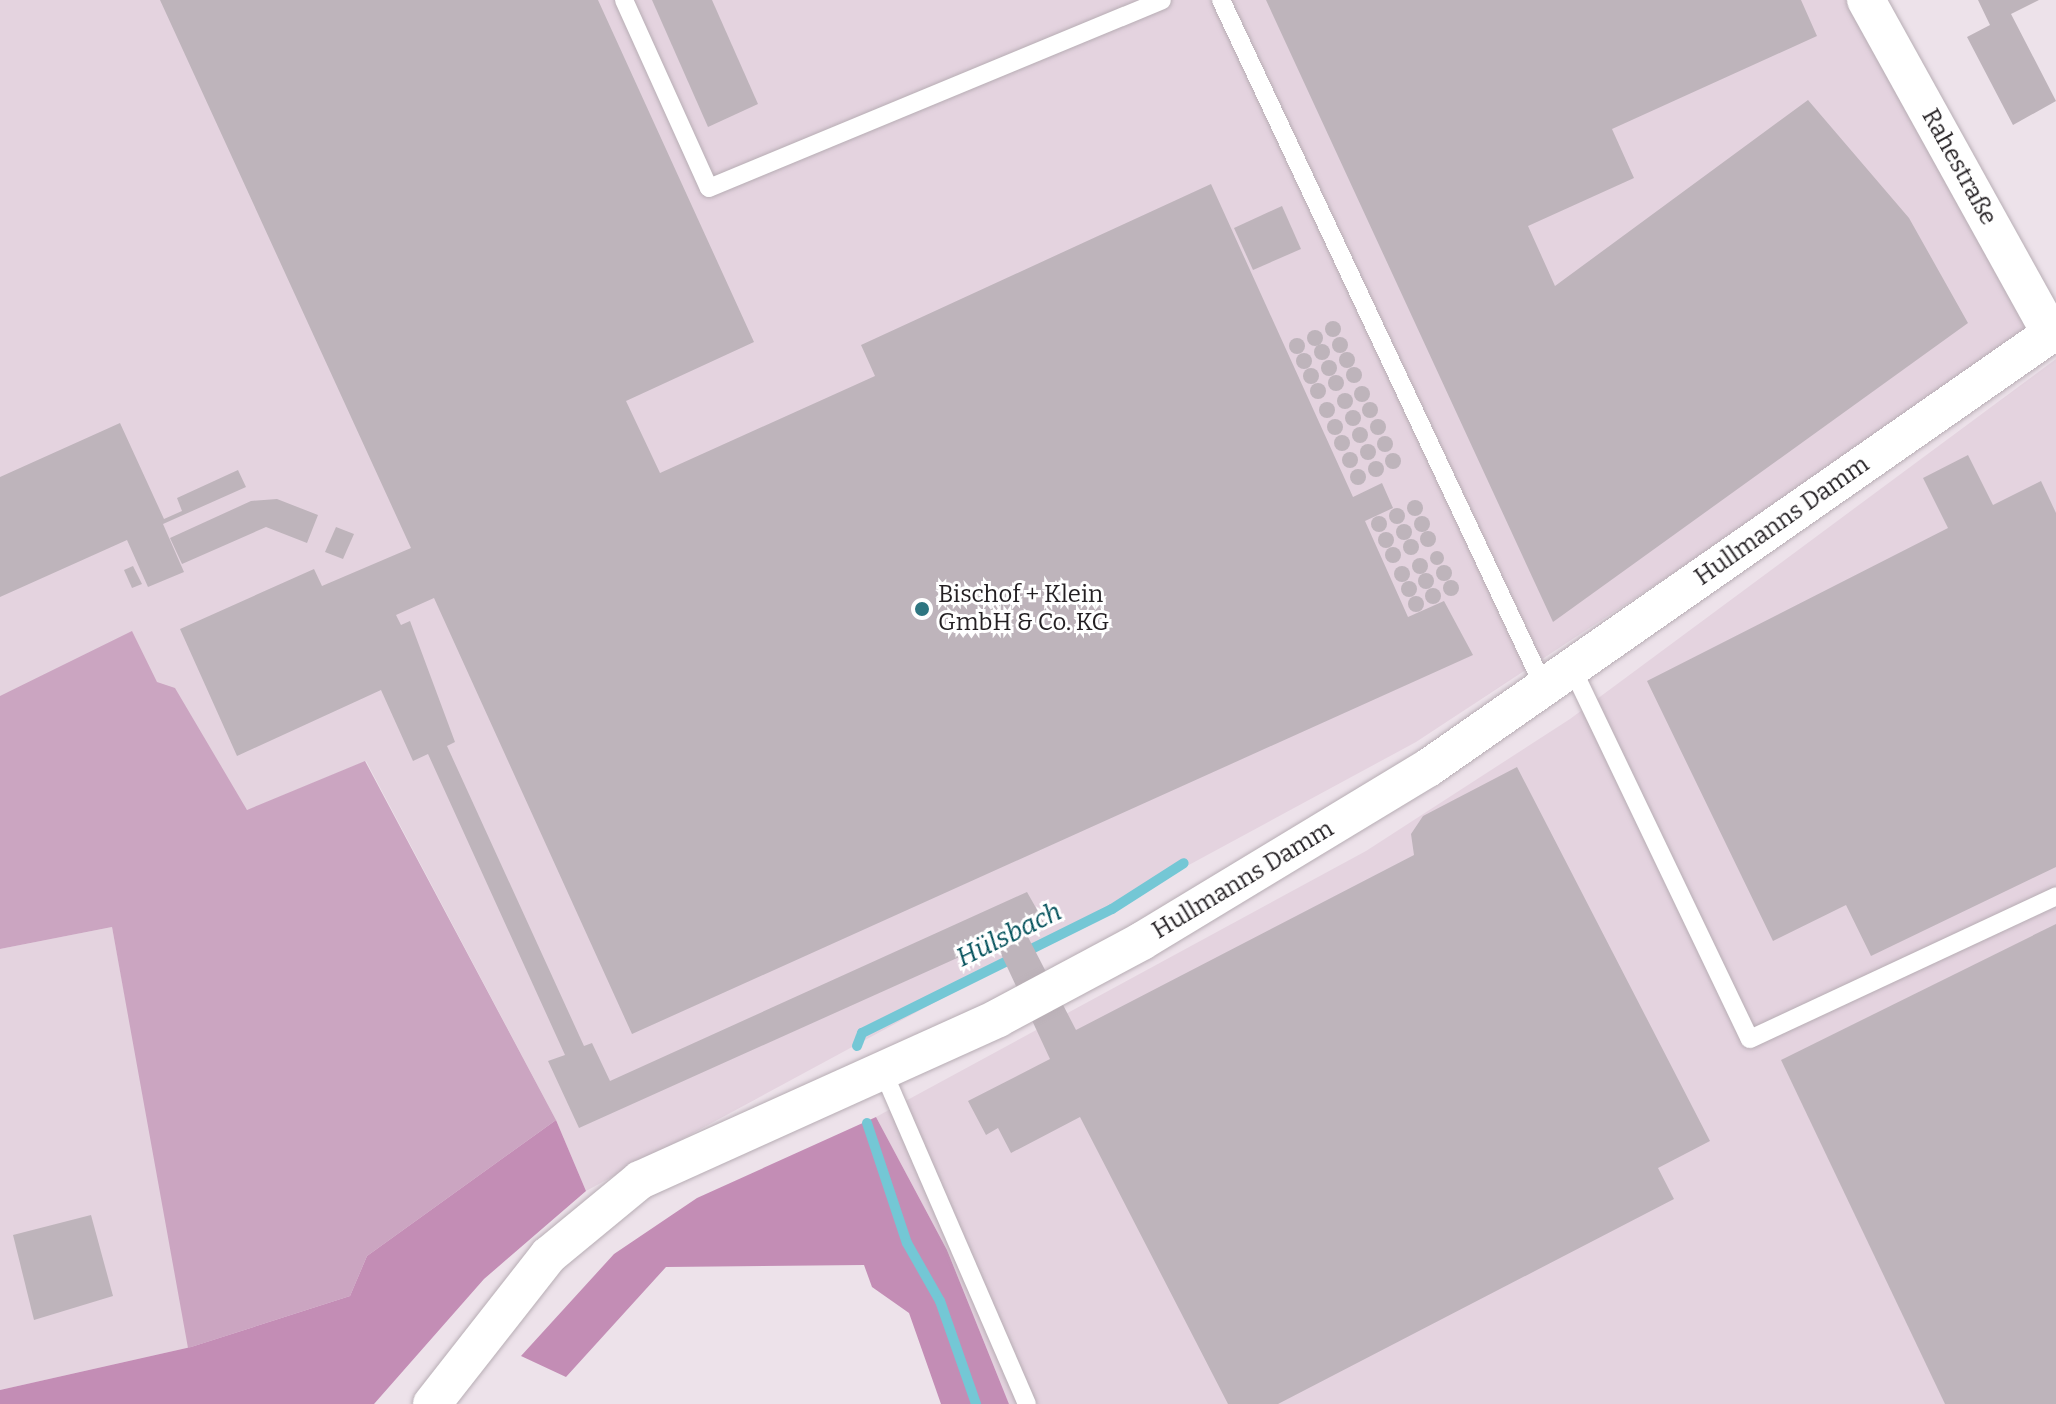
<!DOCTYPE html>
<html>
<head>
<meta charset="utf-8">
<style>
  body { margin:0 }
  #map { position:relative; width:2056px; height:1404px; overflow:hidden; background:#ede2ea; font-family:Bitter,serif }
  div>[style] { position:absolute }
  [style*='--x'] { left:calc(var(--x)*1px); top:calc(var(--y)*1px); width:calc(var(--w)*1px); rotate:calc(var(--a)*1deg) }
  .built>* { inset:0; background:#e4d3df }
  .green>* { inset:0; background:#cba5c1 }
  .forest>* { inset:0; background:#c38db5 }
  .stream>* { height:10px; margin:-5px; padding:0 5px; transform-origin:5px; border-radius:5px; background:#74c7d5 }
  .building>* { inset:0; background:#beb4bb }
  .round { border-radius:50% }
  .roads { filter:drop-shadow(0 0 2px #b7adb4) drop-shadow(0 0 2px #b7adb4) }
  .service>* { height:18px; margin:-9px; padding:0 9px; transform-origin:9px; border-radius:9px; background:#fff }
  .minor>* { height:38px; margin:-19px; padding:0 19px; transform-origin:19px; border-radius:19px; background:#fff }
  .dots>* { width:22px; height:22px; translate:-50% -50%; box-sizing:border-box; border:4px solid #fff; border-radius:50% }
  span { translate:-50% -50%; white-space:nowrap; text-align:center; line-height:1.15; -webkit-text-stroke:6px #fff; paint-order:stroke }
  .street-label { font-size:24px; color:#231f22 }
  .poi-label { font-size:24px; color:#231f22 }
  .left { translate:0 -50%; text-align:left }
  .water-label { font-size:26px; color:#004f59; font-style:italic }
</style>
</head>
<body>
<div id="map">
  <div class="built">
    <div style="clip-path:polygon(0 0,1846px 0,2037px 334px,1416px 742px,586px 1191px,556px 1120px,366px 761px,248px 810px,0 697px)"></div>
    <div style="clip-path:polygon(2056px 359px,2056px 1404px,1009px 1404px,947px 1250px,876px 1117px,1366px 851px,1570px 719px)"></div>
    <div style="clip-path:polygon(112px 927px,191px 1347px,0 1390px,0 949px)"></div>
  </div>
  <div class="green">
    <div style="clip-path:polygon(132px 631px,157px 682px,175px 688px,247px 810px,365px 761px,556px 1120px,367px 1256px,350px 1296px,188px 1348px,112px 927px,0 949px,0 696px)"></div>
  </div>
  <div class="forest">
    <div style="clip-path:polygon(876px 1117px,947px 1250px,1009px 1404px,941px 1404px,909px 1313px,872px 1287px,864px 1265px,666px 1267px,566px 1377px,521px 1356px,614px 1254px,697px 1198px)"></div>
    <div style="clip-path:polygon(556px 1120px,586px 1191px,484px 1279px,374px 1404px,0 1404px,0 1390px,191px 1347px,350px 1296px,367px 1256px)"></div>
  </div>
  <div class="stream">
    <div style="--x:857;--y:1046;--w:14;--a:-69"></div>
    <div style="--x:862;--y:1033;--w:279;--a:-26.4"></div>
    <div style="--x:1112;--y:909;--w:85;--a:-32.6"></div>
    <div style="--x:867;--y:1123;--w:126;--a:71.6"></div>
    <div style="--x:907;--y:1243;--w:67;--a:60.4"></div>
    <div style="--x:940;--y:1301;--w:109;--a:70.7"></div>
  </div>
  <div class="building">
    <div style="clip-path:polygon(160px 0,598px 0,754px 342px,626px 401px,660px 473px,875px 376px,861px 345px,1211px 184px,1353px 497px,1382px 483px,1393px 508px,1365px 521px,1408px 617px,1444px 601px,1473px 655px,632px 1034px,434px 598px,396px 615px,401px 625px,410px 621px,455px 742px,447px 746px,584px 1046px,592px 1043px,610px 1081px,1027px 892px,1044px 922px,1028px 937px,1076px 1030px,1414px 855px,1411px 834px,1423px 816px,1517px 767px,1710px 1141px,1658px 1168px,1674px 1199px,1278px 1404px,1228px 1404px,1080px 1117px,1011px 1153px,998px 1128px,986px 1135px,968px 1101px,1050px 1059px,995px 941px,579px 1128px,548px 1061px,565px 1055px,428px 754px,413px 761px,381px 690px,237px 756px,180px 629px,314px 569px,322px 586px,411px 548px)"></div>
    <div style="clip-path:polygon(652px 0,712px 0,758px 104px,708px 127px)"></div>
    <div style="clip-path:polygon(1266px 0,1801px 0,1817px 36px,1612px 129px,1634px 178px,1528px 226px,1555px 286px,1808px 100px,1909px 218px,1968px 323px,1553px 622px)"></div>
    <div style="clip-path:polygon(1978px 0,2039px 0,2011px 14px,2056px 101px,2013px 125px,1967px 37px,1990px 25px)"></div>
    <div style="clip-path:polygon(1282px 206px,1301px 249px,1253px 270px,1234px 228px)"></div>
    <div class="round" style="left:1325px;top:321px;width:16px;height:16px"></div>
    <div class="round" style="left:1307px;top:330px;width:16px;height:16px"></div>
    <div class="round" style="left:1332px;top:337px;width:16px;height:16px"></div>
    <div class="round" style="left:1289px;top:338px;width:16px;height:16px"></div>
    <div class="round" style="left:1314px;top:344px;width:16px;height:16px"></div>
    <div class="round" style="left:1339px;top:352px;width:16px;height:16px"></div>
    <div class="round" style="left:1296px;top:353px;width:16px;height:16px"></div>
    <div class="round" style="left:1321px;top:360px;width:16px;height:16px"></div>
    <div class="round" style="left:1346px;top:367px;width:16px;height:16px"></div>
    <div class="round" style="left:1303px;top:368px;width:16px;height:16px"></div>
    <div class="round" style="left:1328px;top:375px;width:16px;height:16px"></div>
    <div class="round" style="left:1310px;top:383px;width:16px;height:16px"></div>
    <div class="round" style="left:1354px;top:386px;width:16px;height:16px"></div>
    <div class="round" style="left:1337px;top:393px;width:16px;height:16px"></div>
    <div class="round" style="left:1362px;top:402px;width:16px;height:16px"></div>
    <div class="round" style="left:1319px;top:402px;width:16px;height:16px"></div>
    <div class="round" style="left:1345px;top:410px;width:16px;height:16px"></div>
    <div class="round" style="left:1370px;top:419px;width:16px;height:16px"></div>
    <div class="round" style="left:1327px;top:419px;width:16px;height:16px"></div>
    <div style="clip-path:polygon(120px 423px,164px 519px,182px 511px,177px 498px,238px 470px,246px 487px,163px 524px,184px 572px,148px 587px,127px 540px,0 597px,0 477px)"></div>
    <div class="round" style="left:1352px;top:427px;width:16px;height:16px"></div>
    <div class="round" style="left:1334px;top:435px;width:16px;height:16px"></div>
    <div class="round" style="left:1377px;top:436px;width:16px;height:16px"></div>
    <div class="round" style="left:1360px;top:444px;width:16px;height:16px"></div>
    <div class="round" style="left:1342px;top:452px;width:16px;height:16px"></div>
    <div class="round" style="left:1385px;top:453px;width:16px;height:16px"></div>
    <div style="clip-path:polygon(1968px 455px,1993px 505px,2041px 481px,2056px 513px,2056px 867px,1871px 956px,1846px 905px,1773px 941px,1647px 681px,1948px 528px,1923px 478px)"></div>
    <div class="round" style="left:1368px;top:461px;width:16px;height:16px"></div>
    <div class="round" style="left:1350px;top:469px;width:16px;height:16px"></div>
    <div style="clip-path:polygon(277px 499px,318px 515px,307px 543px,266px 527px,182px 564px,170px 538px,251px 501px)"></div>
    <div class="round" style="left:1407px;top:500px;width:16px;height:16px"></div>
    <div class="round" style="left:1389px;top:508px;width:16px;height:16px"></div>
    <div class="round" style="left:1371px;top:516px;width:16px;height:16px"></div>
    <div class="round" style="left:1414px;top:516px;width:16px;height:16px"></div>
    <div class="round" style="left:1396px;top:524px;width:16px;height:16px"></div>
    <div style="clip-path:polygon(336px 527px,354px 534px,343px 559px,325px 552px)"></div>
    <div class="round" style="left:1420px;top:531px;width:16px;height:16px"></div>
    <div class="round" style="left:1378px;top:532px;width:16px;height:16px"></div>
    <div class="round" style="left:1403px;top:539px;width:16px;height:16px"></div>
    <div class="round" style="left:1385px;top:547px;width:16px;height:16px"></div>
    <div class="round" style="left:1430px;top:551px;width:14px;height:14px"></div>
    <div class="round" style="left:1412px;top:558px;width:16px;height:16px"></div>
    <div class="round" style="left:1436px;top:565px;width:16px;height:16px"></div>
    <div style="clip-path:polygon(133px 566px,142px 584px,132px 588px,124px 570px)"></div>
    <div class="round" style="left:1394px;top:566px;width:16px;height:16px"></div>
    <div class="round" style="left:1418px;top:573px;width:16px;height:16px"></div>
    <div class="round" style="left:1443px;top:580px;width:16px;height:16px"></div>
    <div class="round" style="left:1401px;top:581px;width:16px;height:16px"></div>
    <div class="round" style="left:1425px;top:588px;width:16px;height:16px"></div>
    <div class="round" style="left:1408px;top:596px;width:16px;height:16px"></div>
    <div style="clip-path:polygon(2056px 924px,2056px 1404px,1945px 1404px,1781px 1060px)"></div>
    <div style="clip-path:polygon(91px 1215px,113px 1296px,34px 1320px,13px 1235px)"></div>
  </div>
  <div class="roads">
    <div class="service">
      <div style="--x:624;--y:0;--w:206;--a:65.7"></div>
      <div style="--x:709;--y:188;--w:490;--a:-22.5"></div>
      <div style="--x:1221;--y:0;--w:759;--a:64.82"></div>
      <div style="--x:1572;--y:668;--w:411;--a:64.4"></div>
      <div style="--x:1750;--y:1039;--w:338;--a:-25"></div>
      <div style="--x:882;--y:1069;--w:365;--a:66.6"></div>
    </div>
    <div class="minor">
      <div style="--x:1866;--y:0;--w:382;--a:61"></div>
      <div style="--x:432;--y:1404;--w:189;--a:-51.9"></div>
      <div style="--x:549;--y:1255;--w:118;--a:-39.5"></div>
      <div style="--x:640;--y:1180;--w:393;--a:-24.3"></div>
      <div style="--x:998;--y:1018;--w:163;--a:-28.1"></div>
      <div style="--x:1142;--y:941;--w:334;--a:-31.2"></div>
      <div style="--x:1428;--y:768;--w:766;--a:-34.89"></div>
    </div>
  </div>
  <div class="dots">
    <div style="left:922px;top:609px;background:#2e7681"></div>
  </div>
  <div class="street-label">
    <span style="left:1959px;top:167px;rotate:61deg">Rahestraße</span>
    <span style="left:1782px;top:521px;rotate:-35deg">Hullmanns Damm</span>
    <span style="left:1243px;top:880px;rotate:-31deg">Hullmanns Damm</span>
  </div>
  <div class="poi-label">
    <span class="left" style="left:938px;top:609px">Bischof + Klein<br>GmbH &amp; Co. KG</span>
  </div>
  <div class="water-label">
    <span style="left:1009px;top:935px;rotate:-26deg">Hülsbach</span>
  </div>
</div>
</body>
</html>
